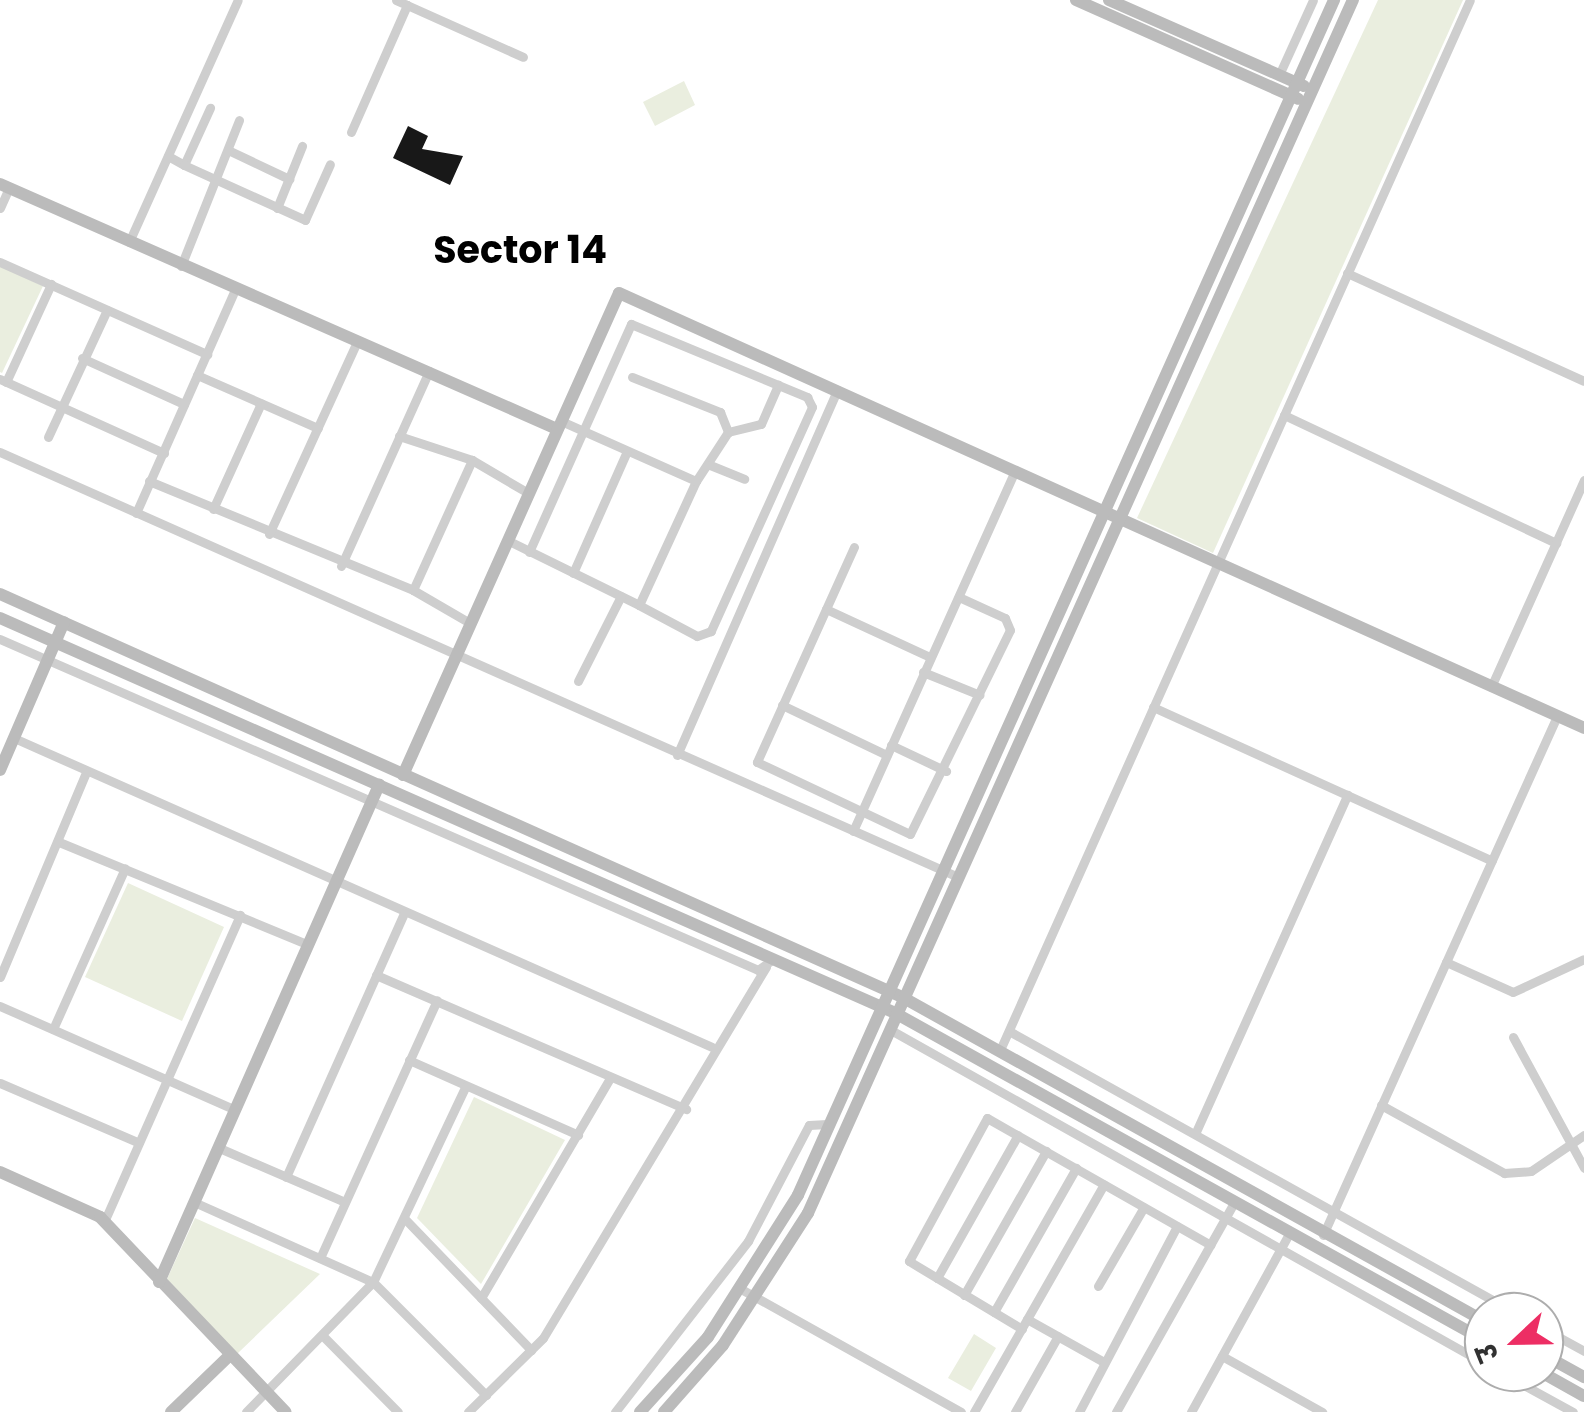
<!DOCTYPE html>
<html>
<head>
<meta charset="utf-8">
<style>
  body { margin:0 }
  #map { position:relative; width:1584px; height:1412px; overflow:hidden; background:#fff; font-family:Poppins,"Noto Sans Devanagari",sans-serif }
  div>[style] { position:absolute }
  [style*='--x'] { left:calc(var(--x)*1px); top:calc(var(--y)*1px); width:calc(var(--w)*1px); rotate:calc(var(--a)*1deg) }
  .green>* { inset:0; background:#eaeedf }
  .building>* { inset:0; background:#181818 }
  .street>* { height:9px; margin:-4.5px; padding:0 4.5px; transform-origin:4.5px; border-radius:4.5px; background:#cecece }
  .secondary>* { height:12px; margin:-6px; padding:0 6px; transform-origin:6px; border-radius:6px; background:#bbb }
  span { translate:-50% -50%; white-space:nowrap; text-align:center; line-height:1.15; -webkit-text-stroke:10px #fff; paint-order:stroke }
  .district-label { font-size:38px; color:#000; font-weight:700 }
  .north { position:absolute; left:1464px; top:1292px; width:100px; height:100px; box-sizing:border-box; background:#fff; border:2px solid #adadad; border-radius:50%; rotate:248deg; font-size:28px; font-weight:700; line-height:40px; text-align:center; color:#313131 }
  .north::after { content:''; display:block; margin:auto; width:35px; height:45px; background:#ed2e64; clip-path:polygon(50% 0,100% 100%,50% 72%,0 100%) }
</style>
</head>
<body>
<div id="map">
  <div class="green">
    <div style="clip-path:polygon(1378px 0,1463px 0,1213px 553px,1137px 518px)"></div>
    <div style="clip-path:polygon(684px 81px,695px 105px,655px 126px,643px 102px)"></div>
    <div style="clip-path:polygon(0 266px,43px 286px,2px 373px,0 372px)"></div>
    <div style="clip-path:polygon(128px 883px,224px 927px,182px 1021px,85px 977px)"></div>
    <div style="clip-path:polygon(474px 1097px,565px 1140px,481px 1284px,417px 1218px)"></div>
    <div style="clip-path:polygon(195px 1218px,320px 1274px,237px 1354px,167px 1279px)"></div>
    <div style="clip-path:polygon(974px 1334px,996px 1348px,971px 1391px,948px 1378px)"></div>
  </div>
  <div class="building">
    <div style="clip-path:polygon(408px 126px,428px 136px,422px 149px,463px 156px,450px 185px,393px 158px)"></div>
  </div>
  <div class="street">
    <div style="--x:407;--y:5;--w:127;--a:24.1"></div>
    <div style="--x:1279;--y:75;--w:82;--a:-65.6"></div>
    <div style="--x:351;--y:132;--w:139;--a:-66.2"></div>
    <div style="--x:407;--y:5;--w:12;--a:-156"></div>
    <div style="--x:228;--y:150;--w:68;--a:25.4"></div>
    <div style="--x:168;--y:156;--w:18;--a:29"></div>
    <div style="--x:184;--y:165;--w:63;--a:-65.5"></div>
    <div style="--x:184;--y:165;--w:133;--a:24.4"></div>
    <div style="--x:305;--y:220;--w:61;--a:-65.9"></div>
    <div style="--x:0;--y:208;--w:22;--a:-66"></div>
    <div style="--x:277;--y:208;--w:67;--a:-68"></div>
    <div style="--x:129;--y:242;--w:265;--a:-65.8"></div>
    <div style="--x:0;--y:262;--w:227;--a:24"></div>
    <div style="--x:181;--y:266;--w:157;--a:-68.3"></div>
    <div style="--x:1347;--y:273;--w:260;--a:24.5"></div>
    <div style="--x:82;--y:358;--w:112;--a:24.3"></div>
    <div style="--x:197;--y:375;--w:132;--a:23.7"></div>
    <div style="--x:632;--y:377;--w:95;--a:21.7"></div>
    <div style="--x:720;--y:412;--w:22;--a:68"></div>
    <div style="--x:728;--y:432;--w:59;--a:123.1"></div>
    <div style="--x:0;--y:379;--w:180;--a:24.3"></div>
    <div style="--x:6;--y:382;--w:108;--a:-65.3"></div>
    <div style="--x:1284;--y:415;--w:301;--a:25.2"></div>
    <div style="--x:728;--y:432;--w:34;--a:-14"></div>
    <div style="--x:761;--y:424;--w:43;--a:-66.4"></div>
    <div style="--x:399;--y:436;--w:77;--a:18.2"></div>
    <div style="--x:472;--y:460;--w:65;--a:30.5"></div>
    <div style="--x:48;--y:437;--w:140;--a:-65.1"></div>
    <div style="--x:0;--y:452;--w:1046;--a:23.92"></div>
    <div style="--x:710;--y:465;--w:37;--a:22"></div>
    <div style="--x:149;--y:481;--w:286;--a:22.4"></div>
    <div style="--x:413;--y:590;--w:66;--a:30.1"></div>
    <div style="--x:213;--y:509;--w:116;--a:-65.6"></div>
    <div style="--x:136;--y:513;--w:244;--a:-66.1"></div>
    <div style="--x:269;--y:534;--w:209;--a:-65.4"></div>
    <div style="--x:507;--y:540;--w:147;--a:26.2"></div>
    <div style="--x:639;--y:605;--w:136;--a:-65.3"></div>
    <div style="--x:696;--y:481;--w:148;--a:-156"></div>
    <div style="--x:854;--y:547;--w:236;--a:114.3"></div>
    <div style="--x:757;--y:762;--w:169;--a:25.2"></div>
    <div style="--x:910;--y:834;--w:227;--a:-63.9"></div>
    <div style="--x:1010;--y:630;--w:13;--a:-113"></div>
    <div style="--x:1005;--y:618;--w:51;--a:-155.5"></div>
    <div style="--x:529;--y:552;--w:250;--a:-65.9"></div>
    <div style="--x:631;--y:324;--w:191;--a:22.5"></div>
    <div style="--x:807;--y:397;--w:11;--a:63"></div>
    <div style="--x:812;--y:407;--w:246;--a:114.3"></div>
    <div style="--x:711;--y:631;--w:15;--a:160"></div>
    <div style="--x:697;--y:636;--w:66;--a:-151.9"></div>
    <div style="--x:341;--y:566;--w:214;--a:-65.7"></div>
    <div style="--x:573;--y:573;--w:133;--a:-66.1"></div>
    <div style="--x:413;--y:590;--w:143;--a:-65.6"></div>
    <div style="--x:826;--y:609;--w:115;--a:24.8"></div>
    <div style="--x:0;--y:639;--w:827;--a:23.59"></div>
    <div style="--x:758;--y:970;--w:19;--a:-36"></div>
    <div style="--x:923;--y:672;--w:61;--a:22"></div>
    <div style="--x:578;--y:681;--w:95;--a:-63.2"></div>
    <div style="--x:1491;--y:687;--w:227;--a:-65.8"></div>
    <div style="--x:782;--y:705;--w:116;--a:25.5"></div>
    <div style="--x:1153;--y:707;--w:372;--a:24.4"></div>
    <div style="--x:14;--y:738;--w:763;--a:23.88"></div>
    <div style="--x:891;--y:745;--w:61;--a:25.3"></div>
    <div style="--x:677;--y:755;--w:399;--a:-66.3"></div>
    <div style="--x:853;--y:831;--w:396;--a:-65.8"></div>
    <div style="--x:59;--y:842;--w:270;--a:22.4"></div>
    <div style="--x:1446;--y:962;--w:73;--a:24.1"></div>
    <div style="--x:1513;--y:992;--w:78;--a:-24.9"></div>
    <div style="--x:376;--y:975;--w:338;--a:23.4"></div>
    <div style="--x:0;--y:977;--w:222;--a:-67.2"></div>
    <div style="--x:0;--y:1006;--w:256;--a:23.8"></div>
    <div style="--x:53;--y:1029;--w:176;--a:-65.9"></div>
    <div style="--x:889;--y:1029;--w:682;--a:29.31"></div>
    <div style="--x:1009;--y:1031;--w:578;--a:29.09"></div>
    <div style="--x:1513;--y:1037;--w:149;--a:61.5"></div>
    <div style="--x:1000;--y:1050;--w:1150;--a:-65.89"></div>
    <div style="--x:409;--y:1060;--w:185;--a:23.9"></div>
    <div style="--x:0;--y:1083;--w:151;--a:23.3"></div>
    <div style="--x:1381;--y:1105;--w:141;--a:28.9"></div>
    <div style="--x:1504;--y:1173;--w:27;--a:-4"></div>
    <div style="--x:1531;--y:1171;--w:64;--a:-34.2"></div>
    <div style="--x:1195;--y:1134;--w:372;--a:-65.8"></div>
    <div style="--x:217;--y:1147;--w:139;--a:23.3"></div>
    <div style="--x:286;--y:1177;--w:289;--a:-65.9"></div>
    <div style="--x:194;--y:1202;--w:196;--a:24.1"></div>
    <div style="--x:373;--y:1282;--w:160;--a:45"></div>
    <div style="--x:405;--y:1219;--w:182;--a:46.1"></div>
    <div style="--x:104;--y:1222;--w:336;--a:-66.1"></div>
    <div style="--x:1323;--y:1235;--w:569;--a:-65.73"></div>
    <div style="--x:320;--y:1258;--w:283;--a:-65.6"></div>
    <div style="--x:937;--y:1278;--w:164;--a:-60.5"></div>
    <div style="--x:1098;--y:1286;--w:91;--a:-59.8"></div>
    <div style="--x:741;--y:1289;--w:252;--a:29.2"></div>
    <div style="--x:964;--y:1295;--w:166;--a:-60.3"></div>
    <div style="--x:481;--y:1298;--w:255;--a:-59.6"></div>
    <div style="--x:994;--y:1312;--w:166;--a:-60.3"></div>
    <div style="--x:1027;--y:1319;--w:86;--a:29.2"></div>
    <div style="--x:1022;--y:1329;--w:132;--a:-149"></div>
    <div style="--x:909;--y:1261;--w:163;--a:-61.4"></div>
    <div style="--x:987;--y:1118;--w:257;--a:29.6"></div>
    <div style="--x:1544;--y:1329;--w:46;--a:28.8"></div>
    <div style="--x:322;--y:1335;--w:108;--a:45.4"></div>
    <div style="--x:1222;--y:1356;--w:115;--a:29.2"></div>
    <div style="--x:1500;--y:1372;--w:83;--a:28.7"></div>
    <div style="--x:246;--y:1412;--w:182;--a:-45.7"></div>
    <div style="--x:373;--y:1282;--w:216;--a:-64.7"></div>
    <div style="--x:468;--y:1412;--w:105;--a:-44.6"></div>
    <div style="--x:543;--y:1338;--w:433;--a:-59"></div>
    <div style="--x:615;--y:1412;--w:217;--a:-52.1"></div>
    <div style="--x:748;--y:1241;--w:131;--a:-62.3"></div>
    <div style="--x:809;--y:1125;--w:18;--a:-3"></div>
    <div style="--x:974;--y:1412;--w:262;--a:-60.3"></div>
    <div style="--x:1015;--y:1412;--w:87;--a:-60.5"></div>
    <div style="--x:1079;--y:1412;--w:210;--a:-62.2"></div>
    <div style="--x:1116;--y:1412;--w:242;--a:-60.6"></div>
    <div style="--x:1191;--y:1412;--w:205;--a:-61.2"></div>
  </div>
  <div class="secondary">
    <div style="--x:1076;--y:0;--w:243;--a:24"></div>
    <div style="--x:1109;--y:0;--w:213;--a:23.8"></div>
    <div style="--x:0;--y:184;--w:609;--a:23.74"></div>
    <div style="--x:0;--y:594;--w:988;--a:24.07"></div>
    <div style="--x:902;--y:997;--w:666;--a:29.1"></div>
    <div style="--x:0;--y:618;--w:978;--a:23.81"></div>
    <div style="--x:895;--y:1013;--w:674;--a:29.04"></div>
    <div style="--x:0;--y:770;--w:161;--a:-66.6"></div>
    <div style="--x:403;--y:775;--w:528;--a:-65.86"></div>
    <div style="--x:619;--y:293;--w:1059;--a:24.26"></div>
    <div style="--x:0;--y:1172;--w:110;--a:24.2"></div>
    <div style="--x:100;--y:1217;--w:269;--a:46.4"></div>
    <div style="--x:159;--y:1282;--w:544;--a:-66.12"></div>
    <div style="--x:1544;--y:1355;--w:46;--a:28.8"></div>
    <div style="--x:1541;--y:1372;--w:49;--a:29.2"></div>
    <div style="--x:171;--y:1412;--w:81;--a:-44"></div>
    <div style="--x:640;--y:1412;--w:101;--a:-47.8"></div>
    <div style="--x:708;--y:1337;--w:168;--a:-57.6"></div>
    <div style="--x:798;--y:1195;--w:1310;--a:-65.84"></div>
    <div style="--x:664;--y:1412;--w:89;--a:-48.6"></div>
    <div style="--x:723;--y:1345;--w:157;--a:-57.2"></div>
    <div style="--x:808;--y:1213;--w:1330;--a:-65.81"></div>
  </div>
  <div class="district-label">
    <span style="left:520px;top:250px">Sector 14</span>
  </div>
  <div class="north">उ</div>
</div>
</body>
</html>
